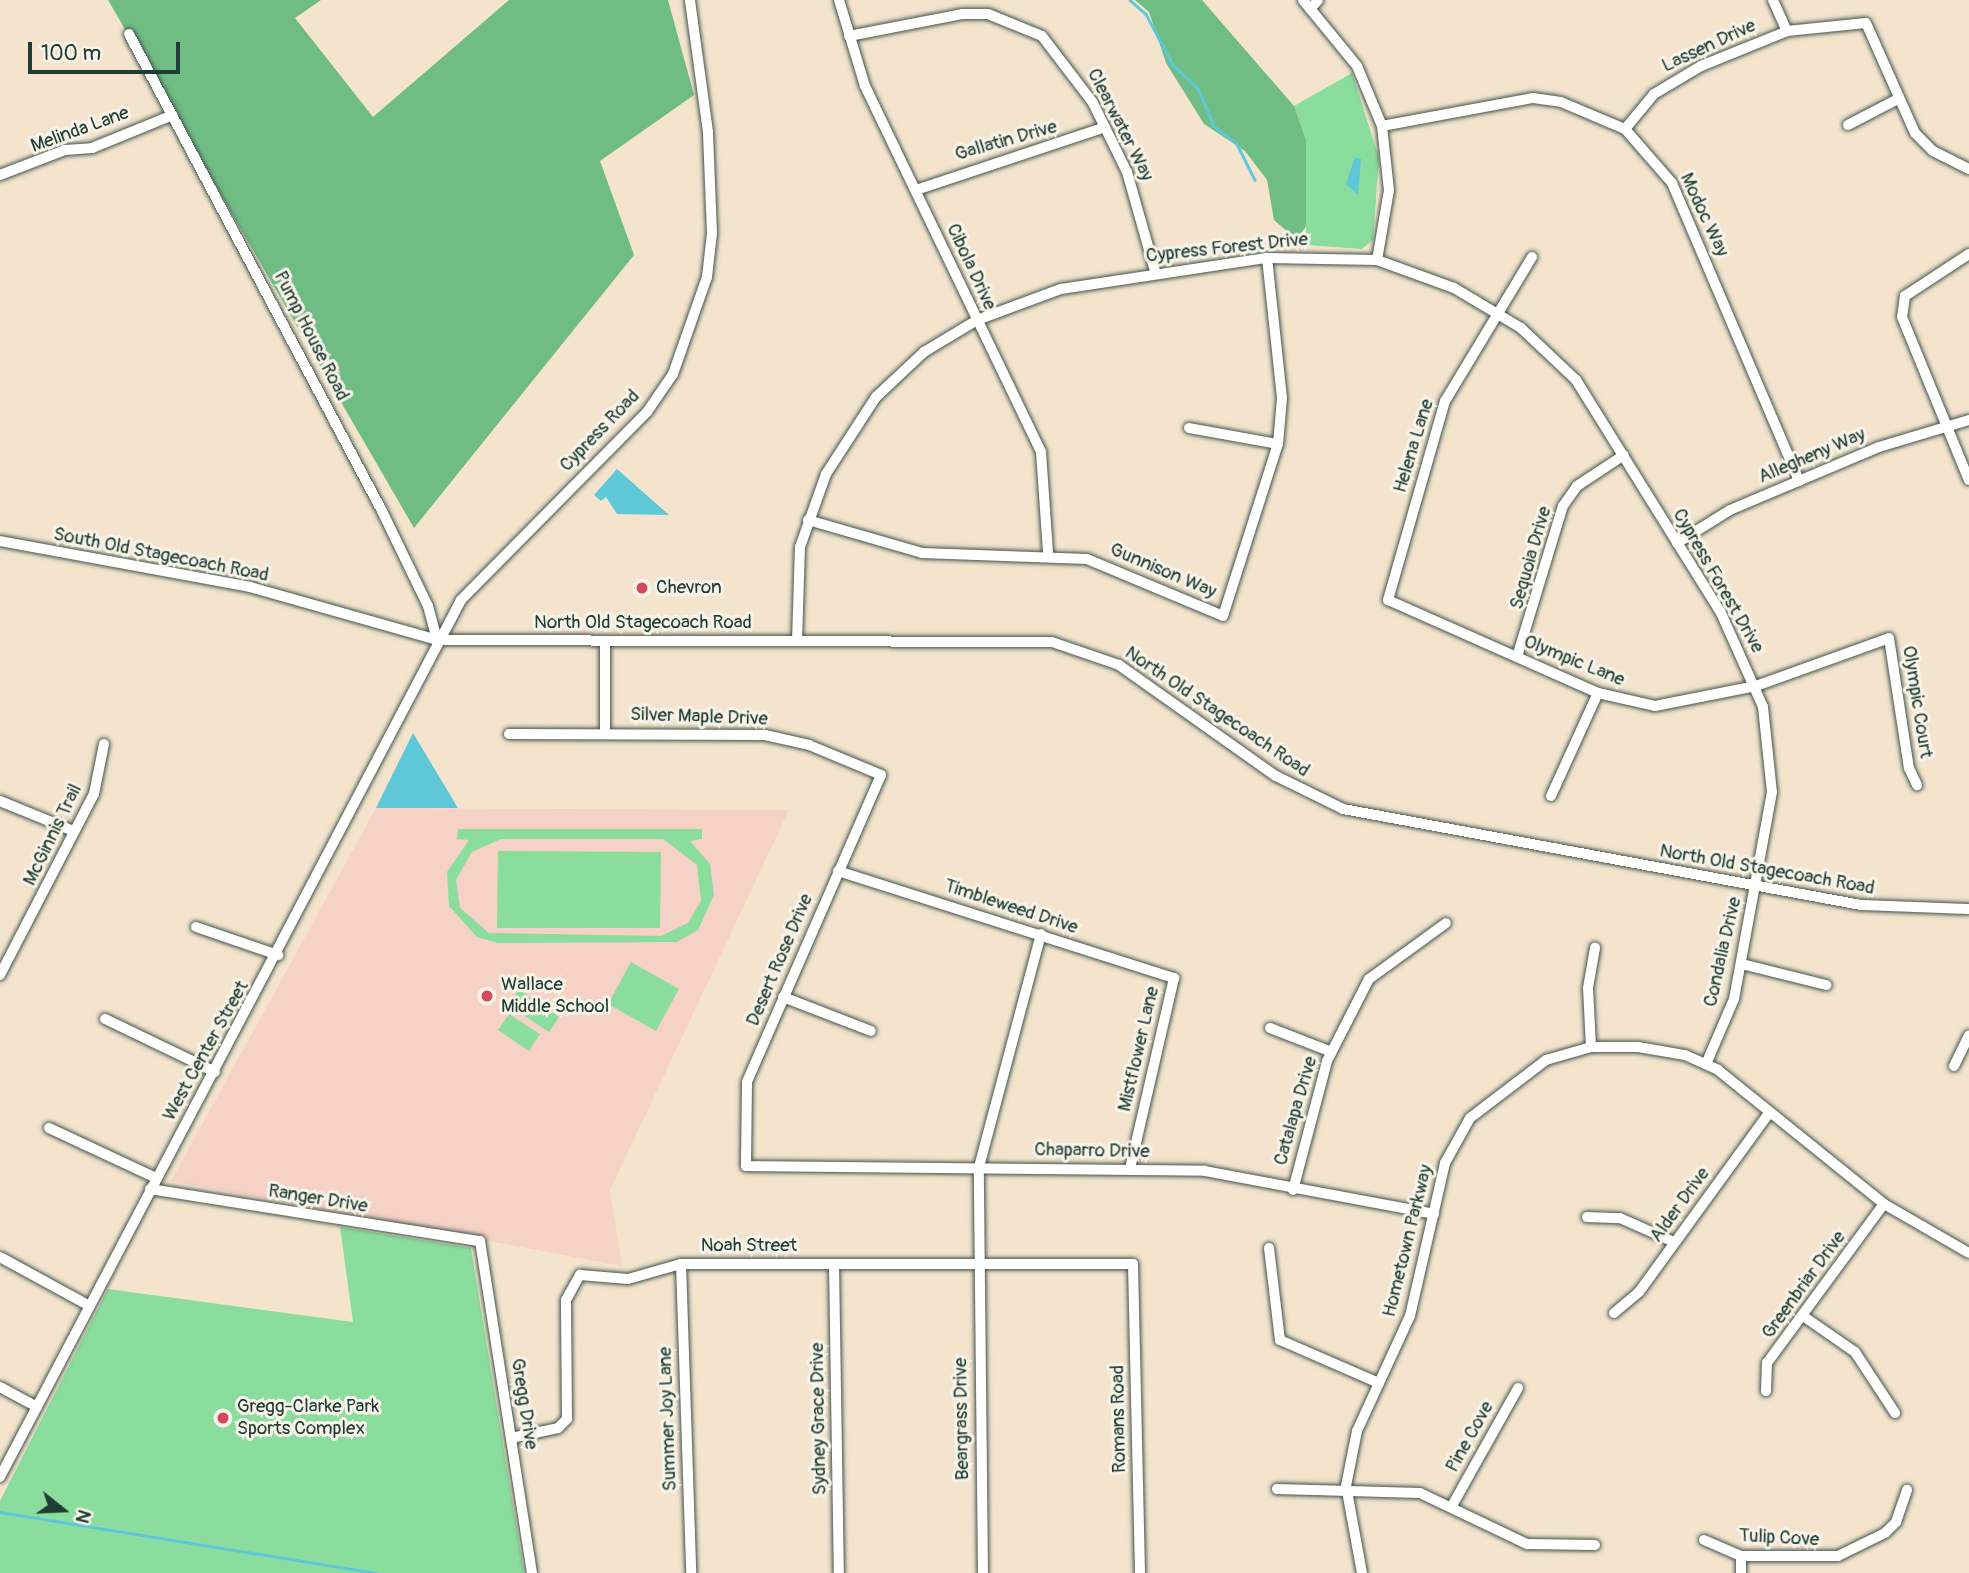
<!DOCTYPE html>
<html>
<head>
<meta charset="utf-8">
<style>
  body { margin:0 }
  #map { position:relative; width:1969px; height:1573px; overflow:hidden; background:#f4e4cd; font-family:Pangolin,sans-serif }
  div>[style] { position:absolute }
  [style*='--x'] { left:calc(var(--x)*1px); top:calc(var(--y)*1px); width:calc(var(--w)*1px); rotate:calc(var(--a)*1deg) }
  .built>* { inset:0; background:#f6d1c5 }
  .green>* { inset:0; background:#8bdd9e }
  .forest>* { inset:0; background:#70bc85 }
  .water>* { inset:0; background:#5ec8d9 }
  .stream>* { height:2.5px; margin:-1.25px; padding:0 1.25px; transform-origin:1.25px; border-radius:1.25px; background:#5ec8d9 }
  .roads { filter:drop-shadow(0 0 2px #3f564b) drop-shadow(0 0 2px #3f564b) }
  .minor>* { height:10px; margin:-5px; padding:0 5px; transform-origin:5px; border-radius:5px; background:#fff }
  .dots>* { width:19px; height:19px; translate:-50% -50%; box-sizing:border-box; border:4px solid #f7f3e8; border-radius:50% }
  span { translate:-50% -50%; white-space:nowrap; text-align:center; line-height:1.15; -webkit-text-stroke:6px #f7f3e8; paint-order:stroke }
  .street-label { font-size:19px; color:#1f3d34 }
  .poi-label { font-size:19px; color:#1f3d34 }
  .left { translate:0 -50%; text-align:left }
  .north { position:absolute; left:28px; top:1475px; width:70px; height:70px; -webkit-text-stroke:5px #f7f3e8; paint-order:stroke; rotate:108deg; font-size:19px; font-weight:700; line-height:28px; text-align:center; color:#1f3d34 }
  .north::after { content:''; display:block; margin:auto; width:24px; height:32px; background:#1f3d34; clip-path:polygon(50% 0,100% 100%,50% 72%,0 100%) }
  .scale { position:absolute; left:28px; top:42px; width:152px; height:32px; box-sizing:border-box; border:4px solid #1f3d34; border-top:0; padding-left:9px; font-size:21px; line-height:24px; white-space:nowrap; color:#1f3d34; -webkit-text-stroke:5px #f7f3e8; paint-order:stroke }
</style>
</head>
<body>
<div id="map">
  <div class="built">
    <div style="clip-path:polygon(376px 808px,789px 810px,610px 1190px,622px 1266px,171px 1181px)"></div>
  </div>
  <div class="green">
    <div style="clip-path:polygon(1352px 73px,1379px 158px,1373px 240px,1362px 249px,1306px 245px,1306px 140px,1294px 106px)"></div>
    <div style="clip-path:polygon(evenodd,458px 829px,702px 829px,702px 839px,690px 841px,710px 864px,714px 895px,698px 930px,677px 942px,498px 943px,477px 937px,449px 906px,447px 872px,469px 840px,457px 839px,458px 829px,501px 839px,663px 839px,697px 865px,701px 901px,688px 923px,661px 936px,489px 933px,460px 908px,456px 880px,472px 852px,501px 839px)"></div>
    <div style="clip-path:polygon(498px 851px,661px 852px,660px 928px,497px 928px)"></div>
    <div style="clip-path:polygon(631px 962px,679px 989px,656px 1031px,608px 1004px)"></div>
    <div style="clip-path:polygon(519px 990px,559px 1017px,549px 1032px,508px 1005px)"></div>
    <div style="clip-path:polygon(509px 1014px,540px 1034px,529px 1051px,498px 1030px)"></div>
    <div style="clip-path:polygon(340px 1227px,471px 1248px,524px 1573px,0 1573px,0 1501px,108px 1289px,353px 1322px)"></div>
  </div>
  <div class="forest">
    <div style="clip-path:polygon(108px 0,321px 0,295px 18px,373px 117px,509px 0,668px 0,694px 95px,600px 161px,634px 255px,414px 528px)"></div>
    <div style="clip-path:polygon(1135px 0,1202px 0,1294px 106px,1306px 140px,1306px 226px,1297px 240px,1274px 220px,1267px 180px,1245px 151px,1204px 124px,1166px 63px,1149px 12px)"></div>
  </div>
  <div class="water">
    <div style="clip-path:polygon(1355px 157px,1361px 159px,1358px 195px,1346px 184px)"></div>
    <div style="clip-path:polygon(617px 469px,669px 515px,617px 514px,606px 497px,601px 501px,594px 495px)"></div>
    <div style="clip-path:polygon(413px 733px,458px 808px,376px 808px)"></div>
  </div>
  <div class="stream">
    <div style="--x:1130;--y:0;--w:21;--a:41"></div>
    <div style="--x:1146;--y:14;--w:58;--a:62.1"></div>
    <div style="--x:1173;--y:65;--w:34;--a:43"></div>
    <div style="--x:1198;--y:88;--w:41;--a:67.2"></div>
    <div style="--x:1214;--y:126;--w:29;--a:38"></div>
    <div style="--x:1237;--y:144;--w:40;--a:63.4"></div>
    <div style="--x:0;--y:1512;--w:382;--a:9.2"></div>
  </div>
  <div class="roads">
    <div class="minor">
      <div style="--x:839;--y:0;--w:90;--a:73.2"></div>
      <div style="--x:865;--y:86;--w:406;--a:64.3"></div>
      <div style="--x:1041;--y:452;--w:101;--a:86"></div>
      <div style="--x:1303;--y:0;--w:85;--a:50.7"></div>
      <div style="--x:1357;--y:66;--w:65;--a:67.4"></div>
      <div style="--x:1382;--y:126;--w:64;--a:83.8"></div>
      <div style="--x:1389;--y:190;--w:71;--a:99.7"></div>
      <div style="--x:1773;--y:0;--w:34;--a:66"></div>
      <div style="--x:1310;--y:9;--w:12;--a:-48"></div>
      <div style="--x:129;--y:34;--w:540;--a:62.06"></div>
      <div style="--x:382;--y:511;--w:106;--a:64.2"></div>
      <div style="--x:428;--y:606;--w:35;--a:75"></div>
      <div style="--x:849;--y:36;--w:115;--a:-11"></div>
      <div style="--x:962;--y:14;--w:26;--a:0"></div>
      <div style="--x:988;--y:14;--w:58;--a:22.2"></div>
      <div style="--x:1042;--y:36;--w:84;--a:52.7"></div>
      <div style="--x:1093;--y:103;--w:77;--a:63.8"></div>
      <div style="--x:1127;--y:172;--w:103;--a:74.2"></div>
      <div style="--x:1848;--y:125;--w:54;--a:-27.5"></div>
      <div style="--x:1382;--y:126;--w:154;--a:-10.5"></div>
      <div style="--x:1533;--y:98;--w:28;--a:8"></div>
      <div style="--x:1561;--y:102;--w:69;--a:22.9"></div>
      <div style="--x:1625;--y:129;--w:72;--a:49"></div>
      <div style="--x:1672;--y:183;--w:324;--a:66.9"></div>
      <div style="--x:1625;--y:129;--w:45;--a:-50.4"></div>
      <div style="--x:1654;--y:94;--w:55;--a:-30.8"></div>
      <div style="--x:1701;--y:66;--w:93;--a:-22.1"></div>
      <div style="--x:1787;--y:31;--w:79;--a:-5.8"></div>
      <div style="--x:1866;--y:23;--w:120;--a:66"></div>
      <div style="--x:1915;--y:133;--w:25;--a:45"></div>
      <div style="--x:1933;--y:151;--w:40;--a:26.6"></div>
      <div style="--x:0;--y:175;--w:70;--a:-21"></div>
      <div style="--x:65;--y:150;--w:27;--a:-4"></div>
      <div style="--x:92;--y:148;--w:87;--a:-22.2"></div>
      <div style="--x:916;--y:190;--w:199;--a:-18.4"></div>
      <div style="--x:1969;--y:254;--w:77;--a:146.7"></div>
      <div style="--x:1905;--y:296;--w:21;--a:98"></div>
      <div style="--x:1902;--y:317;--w:176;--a:67.7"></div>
      <div style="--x:1532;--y:257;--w:168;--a:121.1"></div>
      <div style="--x:1445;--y:401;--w:207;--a:106"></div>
      <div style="--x:1388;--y:600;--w:230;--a:23.9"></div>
      <div style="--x:1598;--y:693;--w:58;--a:12.8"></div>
      <div style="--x:1655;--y:706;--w:103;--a:-11.2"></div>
      <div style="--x:1756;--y:686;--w:141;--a:-19.8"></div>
      <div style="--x:1889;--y:638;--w:132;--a:81.3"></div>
      <div style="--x:1909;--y:768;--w:19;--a:65"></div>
      <div style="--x:1189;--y:428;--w:90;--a:10.2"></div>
      <div style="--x:808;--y:520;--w:119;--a:16.1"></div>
      <div style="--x:922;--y:553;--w:165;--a:2.1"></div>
      <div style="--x:1087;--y:559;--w:147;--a:22.7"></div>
      <div style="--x:1223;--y:616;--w:181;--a:-72.3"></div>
      <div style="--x:1278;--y:444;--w:46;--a:-85"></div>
      <div style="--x:1282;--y:398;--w:141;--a:-96.1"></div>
      <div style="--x:0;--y:541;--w:254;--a:10.4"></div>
      <div style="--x:250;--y:587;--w:194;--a:15.8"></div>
      <div style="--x:437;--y:640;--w:615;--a:0.19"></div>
      <div style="--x:1052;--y:642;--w:71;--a:18.9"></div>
      <div style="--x:1119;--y:665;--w:192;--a:35.3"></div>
      <div style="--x:1276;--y:776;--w:75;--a:26.2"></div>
      <div style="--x:1343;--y:809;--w:527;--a:10.5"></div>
      <div style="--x:1861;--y:905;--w:108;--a:2.1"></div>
      <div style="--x:1677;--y:543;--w:62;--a:-31.9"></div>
      <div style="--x:1730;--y:510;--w:162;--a:-22.9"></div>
      <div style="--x:1879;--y:447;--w:94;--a:-16.7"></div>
      <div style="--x:605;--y:641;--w:90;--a:90"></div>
      <div style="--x:797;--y:641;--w:94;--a:-88.2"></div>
      <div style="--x:800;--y:547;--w:77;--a:-70.4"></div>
      <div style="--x:826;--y:474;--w:92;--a:-57"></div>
      <div style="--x:876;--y:397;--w:66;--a:-43.2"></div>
      <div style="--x:924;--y:352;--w:62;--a:-31.1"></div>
      <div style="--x:977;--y:320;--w:90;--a:-20.3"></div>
      <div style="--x:1061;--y:289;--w:208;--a:-8.6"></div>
      <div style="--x:1267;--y:258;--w:110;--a:1"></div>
      <div style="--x:1377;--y:260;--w:82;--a:20"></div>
      <div style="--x:1454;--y:288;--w:78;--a:30.8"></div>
      <div style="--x:1521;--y:328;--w:76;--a:43.4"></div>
      <div style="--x:1576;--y:380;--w:274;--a:58.1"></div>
      <div style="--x:1721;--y:613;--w:103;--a:65.9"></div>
      <div style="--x:1763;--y:707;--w:85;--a:84"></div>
      <div style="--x:1772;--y:792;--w:210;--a:100.4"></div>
      <div style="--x:1734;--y:999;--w:71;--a:113.3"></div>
      <div style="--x:1517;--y:657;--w:158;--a:-73.1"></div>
      <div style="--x:1563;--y:506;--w:24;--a:-55"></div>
      <div style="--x:1577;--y:486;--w:56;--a:-33.4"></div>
      <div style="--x:509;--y:734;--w:256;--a:0.2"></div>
      <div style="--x:765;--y:735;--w:45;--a:12.8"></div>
      <div style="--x:809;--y:745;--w:78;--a:22.6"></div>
      <div style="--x:881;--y:775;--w:335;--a:113.6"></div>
      <div style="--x:747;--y:1082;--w:84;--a:90.7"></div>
      <div style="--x:746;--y:1166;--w:459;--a:0.6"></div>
      <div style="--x:1205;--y:1171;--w:233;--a:10.6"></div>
      <div style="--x:1551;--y:796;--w:113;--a:-65.5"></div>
      <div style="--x:0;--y:801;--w:79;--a:22.3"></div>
      <div style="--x:838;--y:871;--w:353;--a:17.7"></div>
      <div style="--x:1174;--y:978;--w:195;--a:103"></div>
      <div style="--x:196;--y:927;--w:87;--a:18.9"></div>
      <div style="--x:1742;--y:964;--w:87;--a:14"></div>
      <div style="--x:0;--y:975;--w:204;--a:-62.6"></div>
      <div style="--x:94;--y:794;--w:51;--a:-78.7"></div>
      <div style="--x:783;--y:997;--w:94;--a:21.1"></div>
      <div style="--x:105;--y:1019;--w:122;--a:25.7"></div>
      <div style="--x:1270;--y:1028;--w:66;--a:21.2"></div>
      <div style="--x:1591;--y:1047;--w:59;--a:-92.9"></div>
      <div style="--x:1588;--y:988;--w:41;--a:-80.1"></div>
      <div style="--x:1954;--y:1066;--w:34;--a:-64"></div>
      <div style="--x:49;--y:1128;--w:118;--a:25"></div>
      <div style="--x:150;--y:1189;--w:334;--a:9"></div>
      <div style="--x:480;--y:1241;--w:336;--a:81.1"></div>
      <div style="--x:1293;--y:1190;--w:133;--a:-75.2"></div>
      <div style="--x:1327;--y:1061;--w:92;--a:-62.9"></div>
      <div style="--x:1369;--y:979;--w:95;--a:-36"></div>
      <div style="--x:1587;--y:1217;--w:33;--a:2"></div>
      <div style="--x:1620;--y:1218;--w:59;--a:24"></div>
      <div style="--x:1269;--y:1248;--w:93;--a:83.2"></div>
      <div style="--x:1280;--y:1340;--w:108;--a:23.5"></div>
      <div style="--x:0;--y:1257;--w:102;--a:28.6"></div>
      <div style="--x:681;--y:1264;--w:309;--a:88.1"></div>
      <div style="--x:834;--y:1264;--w:309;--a:89.1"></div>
      <div style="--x:1614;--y:1313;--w:33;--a:-40"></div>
      <div style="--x:1639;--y:1292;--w:221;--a:-54"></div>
      <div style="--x:1803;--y:1316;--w:63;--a:34.7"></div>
      <div style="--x:1855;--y:1352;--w:73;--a:56.7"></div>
      <div style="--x:0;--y:1387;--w:42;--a:28.4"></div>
      <div style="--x:1766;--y:1391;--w:28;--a:-88"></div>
      <div style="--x:1767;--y:1363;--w:197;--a:-53.7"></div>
      <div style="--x:511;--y:1438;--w:48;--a:-12"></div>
      <div style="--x:558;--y:1428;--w:13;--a:-45"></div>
      <div style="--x:567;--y:1419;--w:119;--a:-90.5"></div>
      <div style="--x:566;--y:1300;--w:29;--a:-61"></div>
      <div style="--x:580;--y:1275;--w:48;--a:4.8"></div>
      <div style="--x:628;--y:1279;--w:55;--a:-15.8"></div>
      <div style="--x:681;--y:1264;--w:452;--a:0"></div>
      <div style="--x:1133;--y:1264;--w:309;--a:88.7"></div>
      <div style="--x:0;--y:1477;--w:991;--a:-62.27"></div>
      <div style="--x:461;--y:600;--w:264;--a:-45.3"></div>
      <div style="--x:647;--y:412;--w:46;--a:-55.6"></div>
      <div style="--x:673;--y:374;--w:103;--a:-70.7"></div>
      <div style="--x:707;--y:277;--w:44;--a:-83.5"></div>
      <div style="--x:712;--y:233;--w:101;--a:-92.3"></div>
      <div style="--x:708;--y:132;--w:133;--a:-97.8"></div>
      <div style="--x:1277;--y:1489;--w:143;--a:1.6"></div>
      <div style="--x:1420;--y:1493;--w:119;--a:25.5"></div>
      <div style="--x:1527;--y:1544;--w:68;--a:0.8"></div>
      <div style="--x:1453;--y:1504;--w:133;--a:-60.7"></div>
      <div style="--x:1704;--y:1540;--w:40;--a:23.4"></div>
      <div style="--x:1741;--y:1556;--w:97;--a:0"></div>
      <div style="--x:1838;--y:1556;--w:52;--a:-26.1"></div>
      <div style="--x:1885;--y:1533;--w:16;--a:-45"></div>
      <div style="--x:1896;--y:1522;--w:34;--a:-71"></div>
      <div style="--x:983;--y:1573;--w:406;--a:-90.6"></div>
      <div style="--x:979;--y:1167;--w:241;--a:-75.1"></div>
      <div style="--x:1362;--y:1573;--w:88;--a:-100.4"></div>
      <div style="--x:1346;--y:1486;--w:56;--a:-78.7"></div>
      <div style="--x:1357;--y:1431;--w:127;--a:-65.3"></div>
      <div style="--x:1410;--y:1316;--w:157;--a:-77.1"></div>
      <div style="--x:1445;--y:1163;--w:51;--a:-60.9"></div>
      <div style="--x:1470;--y:1118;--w:96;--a:-37.3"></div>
      <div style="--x:1546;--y:1060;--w:47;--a:-16.1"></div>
      <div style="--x:1591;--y:1047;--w:47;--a:0"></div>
      <div style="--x:1638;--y:1047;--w:48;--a:9.7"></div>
      <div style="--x:1685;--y:1055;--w:36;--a:24"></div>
      <div style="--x:1718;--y:1070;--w:213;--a:38.9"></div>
      <div style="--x:1884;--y:1204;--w:98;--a:30"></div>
      <div style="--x:1741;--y:1573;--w:17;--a:-90"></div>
    </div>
  </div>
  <div class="dots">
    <div style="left:642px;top:588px;background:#d1495b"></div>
    <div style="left:487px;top:996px;background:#d1495b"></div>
    <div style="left:223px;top:1418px;background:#d1495b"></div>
  </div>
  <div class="street-label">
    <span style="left:1709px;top:46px;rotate:-25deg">Lassen Drive</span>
    <span style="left:1120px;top:125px;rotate:63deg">Clearwater Way</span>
    <span style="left:80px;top:130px;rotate:-20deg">Melinda Lane</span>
    <span style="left:1006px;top:141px;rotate:-16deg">Gallatin Drive</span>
    <span style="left:1704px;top:215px;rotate:65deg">Modoc Way</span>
    <span style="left:1227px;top:248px;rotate:-6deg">Cypress Forest Drive</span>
    <span style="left:971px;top:267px;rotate:65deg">Cibola Drive</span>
    <span style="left:311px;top:336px;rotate:63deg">Pump House Road</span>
    <span style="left:600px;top:431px;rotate:-46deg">Cypress Road</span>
    <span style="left:1414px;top:446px;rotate:-73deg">Helena Lane</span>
    <span style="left:1812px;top:456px;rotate:-23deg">Allegheny Way</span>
    <span style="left:161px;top:555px;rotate:11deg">South Old Stagecoach Road</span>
    <span style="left:1531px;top:558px;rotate:-74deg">Sequoia Drive</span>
    <span style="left:1163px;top:571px;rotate:23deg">Gunnison Way</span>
    <span style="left:1718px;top:581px;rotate:60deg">Cypress Forest Drive</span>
    <span style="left:643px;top:623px">North Old Stagecoach Road</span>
    <span style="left:1574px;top:661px;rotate:22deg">Olympic Lane</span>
    <span style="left:1917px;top:702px;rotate:81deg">Olympic Court</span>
    <span style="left:1217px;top:712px;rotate:34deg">North Old Stagecoach Road</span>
    <span style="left:699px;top:717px;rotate:2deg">Silver Maple Drive</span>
    <span style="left:53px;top:835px;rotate:-64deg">McGinnis Trail</span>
    <span style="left:1767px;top:870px;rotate:10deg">North Old Stagecoach Road</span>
    <span style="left:1011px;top:907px;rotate:18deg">Timbleweed Drive</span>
    <span style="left:1723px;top:952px;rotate:-77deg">Condalia Drive</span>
    <span style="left:780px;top:960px;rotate:-67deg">Desert Rose Drive</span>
    <span style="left:1139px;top:1049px;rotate:-77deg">Mistflower Lane</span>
    <span style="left:206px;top:1051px;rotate:-61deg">West Center Street</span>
    <span style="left:1296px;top:1111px;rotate:-74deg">Catalapa Drive</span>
    <span style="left:1092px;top:1151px;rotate:1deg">Chaparro Drive</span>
    <span style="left:318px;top:1199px;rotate:9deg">Ranger Drive</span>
    <span style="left:1680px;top:1205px;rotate:-54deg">Alder Drive</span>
    <span style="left:1408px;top:1241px;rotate:-76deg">Hometown Parkway</span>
    <span style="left:749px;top:1246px">Noah Street</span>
    <span style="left:1804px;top:1285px;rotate:-54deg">Greenbriar Drive</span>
    <span style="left:524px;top:1404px;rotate:81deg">Gregg Drive</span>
    <span style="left:668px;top:1419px;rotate:-92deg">Summer Joy Lane</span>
    <span style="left:819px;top:1419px;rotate:-91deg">Sydney Grace Drive</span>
    <span style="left:962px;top:1419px;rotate:-91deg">Beargrass Drive</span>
    <span style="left:1119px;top:1419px;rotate:-91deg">Romans Road</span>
    <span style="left:1470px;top:1437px;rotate:-61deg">Pine Cove</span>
    <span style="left:1779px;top:1538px;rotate:3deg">Tulip Cove</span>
  </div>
  <div class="poi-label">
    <span class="left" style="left:656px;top:588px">Chevron</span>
    <span class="left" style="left:501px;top:996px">Wallace<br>Middle School</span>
    <span class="left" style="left:237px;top:1418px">Gregg-Clarke Park<br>Sports Complex</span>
  </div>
  <div class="north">N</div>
  <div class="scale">100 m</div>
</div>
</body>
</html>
